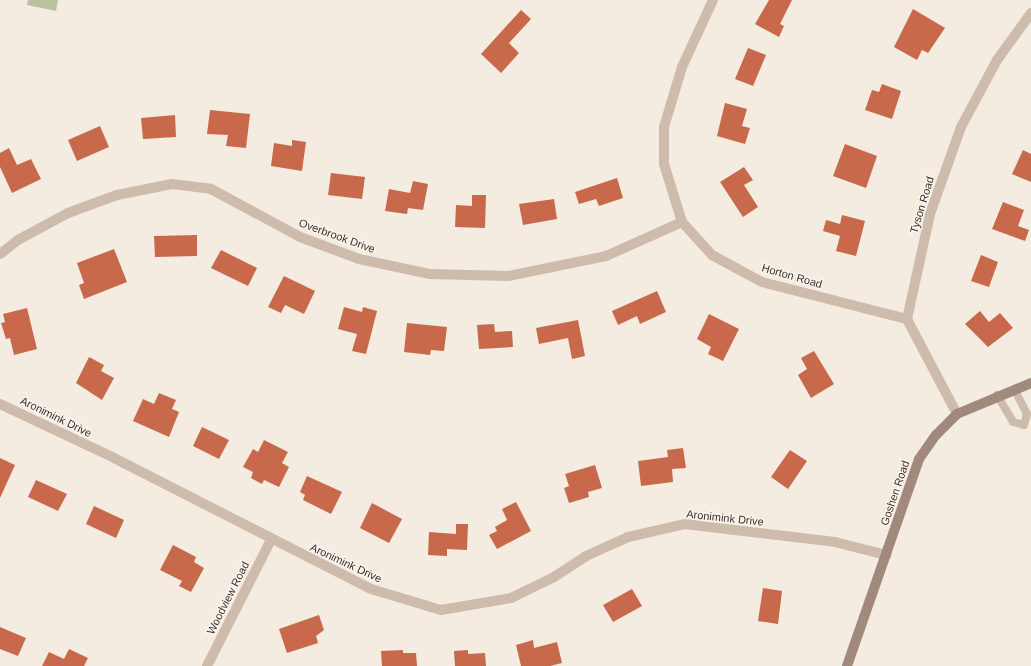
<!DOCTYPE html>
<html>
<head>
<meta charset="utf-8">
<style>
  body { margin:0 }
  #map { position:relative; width:1031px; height:666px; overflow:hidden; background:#f4ebe1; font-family:Arial,sans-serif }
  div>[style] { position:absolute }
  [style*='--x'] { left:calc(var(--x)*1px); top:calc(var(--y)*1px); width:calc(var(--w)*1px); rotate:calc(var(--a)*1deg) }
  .green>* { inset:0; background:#b8c4a0 }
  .building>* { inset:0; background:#c8694b }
  .lane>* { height:8px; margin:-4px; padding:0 4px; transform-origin:4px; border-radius:4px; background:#cdbbac }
  .street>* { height:10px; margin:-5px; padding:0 5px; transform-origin:5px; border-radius:5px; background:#cdbbac }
  .secondary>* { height:10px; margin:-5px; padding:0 5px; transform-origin:5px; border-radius:5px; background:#a18a7d }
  span { translate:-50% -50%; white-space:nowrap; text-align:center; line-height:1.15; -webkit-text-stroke:3px #fbf5ee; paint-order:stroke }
  .street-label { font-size:11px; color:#3b302b }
</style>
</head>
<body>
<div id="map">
  <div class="green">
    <div style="clip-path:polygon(28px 0,58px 0,56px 11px,27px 5px)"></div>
  </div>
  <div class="building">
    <div style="clip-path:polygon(769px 0,792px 0,780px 24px,784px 26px,779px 37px,755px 24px)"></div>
    <div style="clip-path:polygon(913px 9px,945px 28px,928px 53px,922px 50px,917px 60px,894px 47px)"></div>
    <div style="clip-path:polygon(521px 10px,531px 19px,509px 43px,519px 53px,501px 73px,481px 54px)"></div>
    <div style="clip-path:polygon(748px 48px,766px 55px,753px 86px,735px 79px)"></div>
    <div style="clip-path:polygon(882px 84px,901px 91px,892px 119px,865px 110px,872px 90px,879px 92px)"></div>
    <div style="clip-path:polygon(725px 103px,747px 109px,742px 126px,750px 128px,745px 144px,717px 136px)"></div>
    <div style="clip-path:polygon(210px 110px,250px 114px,246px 148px,226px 146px,228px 135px,207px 134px)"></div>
    <div style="clip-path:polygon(175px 115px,176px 137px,143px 139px,141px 118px)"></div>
    <div style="clip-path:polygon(100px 126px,109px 147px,77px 161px,68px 140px)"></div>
    <div style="clip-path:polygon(292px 140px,306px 142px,302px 171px,271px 166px,274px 143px,292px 146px)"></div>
    <div style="clip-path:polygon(845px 144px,877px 156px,866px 188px,833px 176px)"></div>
    <div style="clip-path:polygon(9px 148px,17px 165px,31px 159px,41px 179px,12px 193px,0 167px,0 153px)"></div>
    <div style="clip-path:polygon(1023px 150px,1031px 154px,1031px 182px,1012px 174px)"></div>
    <div style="clip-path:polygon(744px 167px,753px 180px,744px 185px,758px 207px,743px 217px,720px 182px)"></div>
    <div style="clip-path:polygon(331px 173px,365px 177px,362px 199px,328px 195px)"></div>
    <div style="clip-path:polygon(617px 178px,623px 198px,599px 206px,596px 199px,579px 204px,575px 192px)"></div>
    <div style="clip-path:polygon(413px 181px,428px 184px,423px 210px,408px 208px,407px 214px,385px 211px,389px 189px,410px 193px)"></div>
    <div style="clip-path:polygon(472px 195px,486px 195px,485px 228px,455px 227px,456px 205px,472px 206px)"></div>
    <div style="clip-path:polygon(554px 199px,557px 219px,523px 225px,519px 204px)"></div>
    <div style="clip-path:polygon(1003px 202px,1024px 210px,1018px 226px,1029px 230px,1025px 241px,992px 229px)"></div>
    <div style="clip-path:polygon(842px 215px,865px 221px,856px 256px,836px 251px,840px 236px,823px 231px,826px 220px,840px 224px)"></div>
    <div style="clip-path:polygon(197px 235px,197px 256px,155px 257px,154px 236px)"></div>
    <div style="clip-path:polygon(114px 249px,127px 282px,84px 299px,79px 285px,84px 283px,77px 263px)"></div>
    <div style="clip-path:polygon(221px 250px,257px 268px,248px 286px,211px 268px)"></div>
    <div style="clip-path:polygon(981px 255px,998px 262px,989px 287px,971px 281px)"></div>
    <div style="clip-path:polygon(284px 276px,315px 291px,304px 314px,285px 305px,281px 313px,268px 307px)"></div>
    <div style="clip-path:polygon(657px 291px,666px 312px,640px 324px,637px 316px,618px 325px,612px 311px)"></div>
    <div style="clip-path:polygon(344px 307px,362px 312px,363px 307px,377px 311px,366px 354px,352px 351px,357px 334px,338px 329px)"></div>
    <div style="clip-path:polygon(27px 308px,37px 349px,14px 355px,10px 338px,6px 339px,1px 323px,5px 322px,3px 314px)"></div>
    <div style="clip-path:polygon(980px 311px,989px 322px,1000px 313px,1013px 328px,988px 347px,965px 324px)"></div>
    <div style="clip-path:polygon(709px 314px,739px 329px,723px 361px,708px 354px,711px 347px,697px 339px)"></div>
    <div style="clip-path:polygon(578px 320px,585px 356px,572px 359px,568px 338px,539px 344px,536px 328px)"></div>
    <div style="clip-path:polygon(407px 323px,447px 327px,444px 351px,431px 350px,430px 355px,404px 352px)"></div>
    <div style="clip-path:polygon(494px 324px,495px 332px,512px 331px,513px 347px,479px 349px,477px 325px)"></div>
    <div style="clip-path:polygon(814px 351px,834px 384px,811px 398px,798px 375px,807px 369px,801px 358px)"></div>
    <div style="clip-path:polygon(89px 357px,104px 365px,101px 371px,114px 378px,102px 400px,76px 383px)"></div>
    <div style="clip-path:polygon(159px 393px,176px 400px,172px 409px,179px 412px,169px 437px,133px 421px,143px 399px,154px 404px)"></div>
    <div style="clip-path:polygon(202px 427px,229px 440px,219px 459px,193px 446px)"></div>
    <div style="clip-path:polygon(264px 440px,288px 452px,282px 463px,289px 467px,279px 487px,264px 480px,262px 484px,251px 478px,253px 472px,243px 467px,253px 449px,258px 452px)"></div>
    <div style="clip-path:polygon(683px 448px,686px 468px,672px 469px,673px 482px,641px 486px,638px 461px,668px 457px,667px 450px)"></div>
    <div style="clip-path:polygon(790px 450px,807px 461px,788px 489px,771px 477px)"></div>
    <div style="clip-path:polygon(0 458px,15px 465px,0 498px)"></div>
    <div style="clip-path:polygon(595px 465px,602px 488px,588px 492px,589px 497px,569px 503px,564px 488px,569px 486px,565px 474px)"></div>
    <div style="clip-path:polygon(307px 476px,342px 492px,331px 514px,303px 500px,305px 495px,300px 492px)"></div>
    <div style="clip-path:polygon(36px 480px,67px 494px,58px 511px,28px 497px)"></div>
    <div style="clip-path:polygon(516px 502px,531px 531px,497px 549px,489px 535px,497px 531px,495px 527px,507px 520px,502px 509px)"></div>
    <div style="clip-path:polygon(372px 503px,402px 519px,389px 543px,360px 528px)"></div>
    <div style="clip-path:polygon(94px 506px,124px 520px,116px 538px,86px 524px)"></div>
    <div style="clip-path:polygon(456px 524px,468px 524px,467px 550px,447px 549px,447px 556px,428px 555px,429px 532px,456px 534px)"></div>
    <div style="clip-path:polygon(173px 545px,196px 557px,194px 562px,204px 568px,191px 592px,179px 586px,182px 581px,160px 570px)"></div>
    <div style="clip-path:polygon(763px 588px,782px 591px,778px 624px,758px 621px)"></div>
    <div style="clip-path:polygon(632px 589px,642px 606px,613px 622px,603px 605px)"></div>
    <div style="clip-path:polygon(319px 615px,324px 630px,316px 636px,318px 643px,287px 653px,279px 629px)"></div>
    <div style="clip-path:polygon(0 627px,26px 638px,18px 656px,0 649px)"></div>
    <div style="clip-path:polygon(533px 640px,534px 648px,557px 642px,562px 663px,550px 666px,521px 666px,516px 645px)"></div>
    <div style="clip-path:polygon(69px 649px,88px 658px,84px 666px,42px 666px,49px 652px,64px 659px)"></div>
    <div style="clip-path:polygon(403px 650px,403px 653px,416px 653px,417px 666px,382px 666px,381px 651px)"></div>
    <div style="clip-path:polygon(468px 650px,468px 654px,485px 653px,486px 666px,455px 666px,454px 651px)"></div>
  </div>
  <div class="lane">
    <div style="--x:997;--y:395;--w:31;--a:59"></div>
    <div style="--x:1013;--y:422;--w:11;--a:15"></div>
    <div style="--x:1024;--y:425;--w:11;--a:-75"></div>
    <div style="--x:1027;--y:414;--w:28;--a:-117"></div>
  </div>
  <div class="street">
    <div style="--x:713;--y:0;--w:74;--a:114.8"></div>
    <div style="--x:682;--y:67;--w:63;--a:106.7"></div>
    <div style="--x:664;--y:127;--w:37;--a:90"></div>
    <div style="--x:664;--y:164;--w:61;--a:72.8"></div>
    <div style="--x:682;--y:222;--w:45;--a:47.7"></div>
    <div style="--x:712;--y:255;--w:57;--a:28.4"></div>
    <div style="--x:762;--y:282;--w:150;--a:14.3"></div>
    <div style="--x:0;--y:254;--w:23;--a:-38"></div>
    <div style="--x:18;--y:240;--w:57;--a:-28.4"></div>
    <div style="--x:68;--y:213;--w:52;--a:-20.2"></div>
    <div style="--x:117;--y:195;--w:56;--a:-11.3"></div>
    <div style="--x:172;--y:184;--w:39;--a:7"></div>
    <div style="--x:211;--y:189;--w:101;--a:28.3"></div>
    <div style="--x:300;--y:237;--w:63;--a:20.4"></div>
    <div style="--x:359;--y:259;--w:73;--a:11.9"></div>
    <div style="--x:430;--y:274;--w:78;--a:1.5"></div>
    <div style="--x:508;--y:276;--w:100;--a:-11.5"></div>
    <div style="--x:606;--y:256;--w:83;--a:-24.1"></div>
    <div style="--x:0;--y:404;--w:126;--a:25.3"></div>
    <div style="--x:114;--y:458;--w:288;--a:27"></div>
    <div style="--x:371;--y:589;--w:73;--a:16.7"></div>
    <div style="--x:441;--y:610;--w:71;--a:-9.7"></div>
    <div style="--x:511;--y:598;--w:48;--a:-26"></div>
    <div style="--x:554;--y:577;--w:38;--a:-33"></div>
    <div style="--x:586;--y:556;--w:46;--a:-24.3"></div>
    <div style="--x:628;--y:537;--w:58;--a:-12.8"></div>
    <div style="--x:685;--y:524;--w:151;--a:6.8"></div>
    <div style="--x:835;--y:542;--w:53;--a:14.3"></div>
    <div style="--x:957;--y:414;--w:107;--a:-117.8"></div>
    <div style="--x:907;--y:319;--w:107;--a:-77.6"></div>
    <div style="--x:930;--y:214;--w:92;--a:-70.4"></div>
    <div style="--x:961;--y:127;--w:76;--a:-61.8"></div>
    <div style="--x:997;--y:60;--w:58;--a:-54.1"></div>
    <div style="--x:207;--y:666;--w:141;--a:-63.1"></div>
  </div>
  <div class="secondary">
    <div style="--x:847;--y:666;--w:219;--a:-70.8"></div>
    <div style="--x:919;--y:459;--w:29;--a:-55"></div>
    <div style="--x:936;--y:435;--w:30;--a:-45"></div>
    <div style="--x:957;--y:414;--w:80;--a:-22.7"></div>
  </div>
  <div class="street-label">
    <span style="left:922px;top:205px;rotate:-73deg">Tyson Road</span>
    <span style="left:337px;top:236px;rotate:20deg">Overbrook Drive</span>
    <span style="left:792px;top:276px;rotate:16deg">Horton Road</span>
    <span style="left:56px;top:417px;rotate:26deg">Aronimink Drive</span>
    <span style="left:895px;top:493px;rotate:-71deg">Goshen Road</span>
    <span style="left:725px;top:518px;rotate:6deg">Aronimink Drive</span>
    <span style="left:346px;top:563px;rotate:25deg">Aronimink Drive</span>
    <span style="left:228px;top:598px;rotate:-63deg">Woodview Road</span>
  </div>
</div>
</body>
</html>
